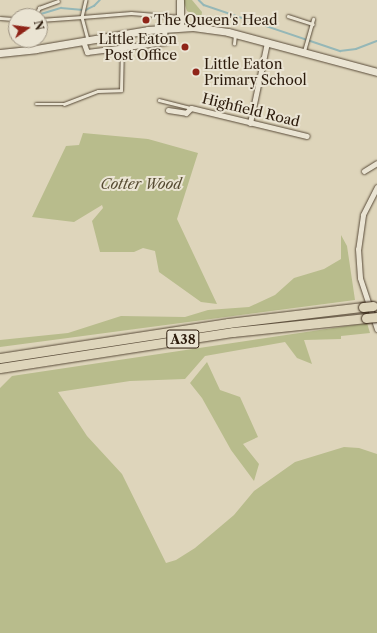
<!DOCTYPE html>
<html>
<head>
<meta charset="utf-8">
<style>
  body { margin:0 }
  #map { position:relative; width:377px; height:633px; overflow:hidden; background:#ded5bb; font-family:"Libre Caslon Text",serif }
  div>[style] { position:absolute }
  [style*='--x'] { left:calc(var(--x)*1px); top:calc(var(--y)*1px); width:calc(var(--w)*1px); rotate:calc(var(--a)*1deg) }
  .green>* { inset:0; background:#b8bc8c }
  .stream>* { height:1.5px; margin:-0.75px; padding:0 0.75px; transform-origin:0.75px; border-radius:0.75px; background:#95b7b7 }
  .roads { filter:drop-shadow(0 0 1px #584a38) drop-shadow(0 0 1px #584a38) }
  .lane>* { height:2.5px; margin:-1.25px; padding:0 1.25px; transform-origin:1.25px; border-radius:1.25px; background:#eae4d3 }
  .street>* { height:5px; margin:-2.5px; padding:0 2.5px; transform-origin:2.5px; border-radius:2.5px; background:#eae4d3 }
  .secondary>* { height:7px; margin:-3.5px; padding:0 3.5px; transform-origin:3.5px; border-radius:3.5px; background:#eae4d3 }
  .highway>* { height:9px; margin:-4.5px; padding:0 4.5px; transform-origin:4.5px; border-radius:4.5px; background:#ded5bb }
  .bridges { filter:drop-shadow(0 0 1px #2c1b0c) drop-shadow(0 0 1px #2c1b0c) }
  .highway-bridge>* { height:9px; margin:-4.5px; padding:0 4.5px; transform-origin:4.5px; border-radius:4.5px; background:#ded5bb }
  .dots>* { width:11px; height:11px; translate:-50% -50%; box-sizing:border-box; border:2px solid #eae4d3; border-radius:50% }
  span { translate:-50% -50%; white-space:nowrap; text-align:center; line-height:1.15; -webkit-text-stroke:4px #eae4d3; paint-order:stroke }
  .shield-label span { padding:1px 3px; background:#eae4d3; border:1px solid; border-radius:3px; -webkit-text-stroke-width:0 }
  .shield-label { font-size:13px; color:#2c1b0c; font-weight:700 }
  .poi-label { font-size:14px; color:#2c1b0c }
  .left { translate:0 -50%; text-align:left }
  .right { translate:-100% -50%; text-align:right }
  .street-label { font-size:14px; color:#2c1b0c }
  .park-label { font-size:14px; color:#564b32; font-style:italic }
  .north { position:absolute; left:8px; top:8px; width:40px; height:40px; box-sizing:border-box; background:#eae4d3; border:1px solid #9e9483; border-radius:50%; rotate:76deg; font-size:11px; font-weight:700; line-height:16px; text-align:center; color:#2c1b0c }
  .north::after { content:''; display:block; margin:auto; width:14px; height:18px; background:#8f2418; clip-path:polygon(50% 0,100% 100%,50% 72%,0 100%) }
</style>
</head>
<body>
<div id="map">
  <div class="green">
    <div style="clip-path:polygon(183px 0,192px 0,202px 12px,201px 18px,187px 11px)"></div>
    <div style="clip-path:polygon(83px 133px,148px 139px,198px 153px,177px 219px,217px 304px,201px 302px,159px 272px,155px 251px,143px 248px,134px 252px,100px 252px,92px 221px,103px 208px,102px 205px,74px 222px,32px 217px,66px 146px,79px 145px)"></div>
    <div style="clip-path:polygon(341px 235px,347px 246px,355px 300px,0 347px,0 340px,68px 333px,121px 316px,185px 317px,208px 310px,249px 307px,275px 295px,294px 278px,324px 269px,341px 259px)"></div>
    <div style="clip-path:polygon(367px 323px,370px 333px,341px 336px,341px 339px,304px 340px,312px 364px,297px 358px,285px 342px,205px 356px,185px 379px,130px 381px,58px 392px,87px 436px,122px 474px,166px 563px,176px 560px,195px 548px,234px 515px,254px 491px,295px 462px,344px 447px,359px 448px,377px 454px,377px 633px,0 633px,0 388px,12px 376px)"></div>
    <div style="clip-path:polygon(207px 362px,220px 390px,240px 397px,258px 437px,243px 444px,259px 464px,254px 481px,231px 450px,202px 398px,190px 383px)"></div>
  </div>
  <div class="stream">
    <div style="--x:199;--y:0;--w:7;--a:45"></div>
    <div style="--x:204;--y:5;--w:144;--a:18.7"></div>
    <div style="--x:340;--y:51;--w:16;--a:-7"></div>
    <div style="--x:356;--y:49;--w:22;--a:-21"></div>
    <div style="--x:41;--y:14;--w:21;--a:-17"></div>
    <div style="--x:61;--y:8;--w:25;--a:5"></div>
    <div style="--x:86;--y:10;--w:9;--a:-27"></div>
    <div style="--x:94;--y:6;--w:8;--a:-45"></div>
  </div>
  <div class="roads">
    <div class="lane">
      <div style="--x:86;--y:0;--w:17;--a:103"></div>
      <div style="--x:82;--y:17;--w:49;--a:-4.7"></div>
      <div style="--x:131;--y:13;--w:49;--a:4.7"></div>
      <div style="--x:35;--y:16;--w:9;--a:-63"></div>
      <div style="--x:39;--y:8;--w:20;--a:-20"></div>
      <div style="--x:288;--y:16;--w:26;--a:18"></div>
      <div style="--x:0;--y:18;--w:16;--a:4"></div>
      <div style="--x:40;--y:20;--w:42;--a:-4.1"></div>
      <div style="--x:82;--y:17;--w:23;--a:75"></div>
      <div style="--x:234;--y:44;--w:10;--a:-84"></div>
      <div style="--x:304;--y:51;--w:33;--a:-74"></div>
      <div style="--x:159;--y:100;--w:33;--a:14"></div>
      <div style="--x:36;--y:104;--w:28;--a:0"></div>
      <div style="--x:64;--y:104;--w:36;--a:-21"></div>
      <div style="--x:98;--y:91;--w:23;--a:-2"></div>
      <div style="--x:121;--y:90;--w:43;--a:-88.7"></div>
    </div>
    <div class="street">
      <div style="--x:83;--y:41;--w:12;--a:70"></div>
      <div style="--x:87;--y:52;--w:79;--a:-7.3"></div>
      <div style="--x:165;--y:42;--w:14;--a:-94"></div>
      <div style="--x:168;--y:110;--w:18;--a:9"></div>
      <div style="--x:186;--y:113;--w:7;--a:-45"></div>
      <div style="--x:191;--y:108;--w:119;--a:13.6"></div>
      <div style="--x:250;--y:123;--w:83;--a:-78.1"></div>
      <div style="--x:364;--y:171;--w:15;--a:-32"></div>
      <div style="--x:377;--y:187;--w:31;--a:117"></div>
      <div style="--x:363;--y:215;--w:34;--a:98"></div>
      <div style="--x:358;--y:249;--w:29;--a:86"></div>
      <div style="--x:360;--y:278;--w:54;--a:71.6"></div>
    </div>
    <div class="secondary">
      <div style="--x:180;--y:0;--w:27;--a:90"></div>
      <div style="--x:0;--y:53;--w:36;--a:-6"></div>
      <div style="--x:36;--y:49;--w:114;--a:-9.6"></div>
      <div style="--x:148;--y:30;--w:45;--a:-3.8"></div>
      <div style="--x:193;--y:27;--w:35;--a:8"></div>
      <div style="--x:228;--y:32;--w:154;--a:15"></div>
    </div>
    <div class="highway">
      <div style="--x:0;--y:358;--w:231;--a:-8.7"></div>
      <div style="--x:228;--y:323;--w:136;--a:-6.8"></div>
      <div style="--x:0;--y:368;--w:236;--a:-8.8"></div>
      <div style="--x:233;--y:332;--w:134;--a:-6"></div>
    </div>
  </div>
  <div class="bridges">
    <div class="highway-bridge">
      <div style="--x:363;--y:307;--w:10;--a:-6"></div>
      <div style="--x:366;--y:318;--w:11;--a:-5"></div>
    </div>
  </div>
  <div class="dots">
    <div style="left:146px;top:20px;background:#8f2418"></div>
    <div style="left:185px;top:47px;background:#8f2418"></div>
    <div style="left:196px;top:72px;background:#8f2418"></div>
  </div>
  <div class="shield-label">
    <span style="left:183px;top:339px">A38</span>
  </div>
  <div class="poi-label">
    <span class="left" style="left:154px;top:20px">The Queen's Head</span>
    <span class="right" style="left:177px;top:47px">Little Eaton<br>Post Office</span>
    <span class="left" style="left:204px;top:72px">Little Eaton<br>Primary School</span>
  </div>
  <div class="street-label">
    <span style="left:251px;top:110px;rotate:14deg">Highfield Road</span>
  </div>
  <div class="park-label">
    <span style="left:141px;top:184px">Cotter Wood</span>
  </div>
  <div class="north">N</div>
</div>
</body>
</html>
